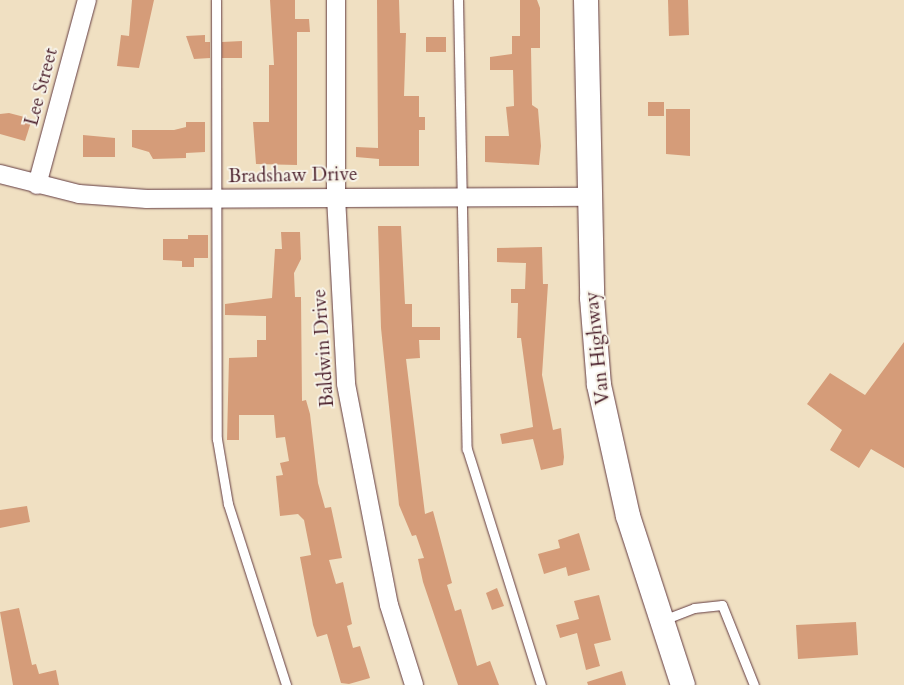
<!DOCTYPE html>
<html>
<head>
<meta charset="utf-8">
<style>
  body { margin:0 }
  #map { position:relative; width:904px; height:685px; overflow:hidden; background:#f0e0c2; font-family:Cardo,serif }
  div>[style] { position:absolute }
  [style*='--x'] { left:calc(var(--x)*1px); top:calc(var(--y)*1px); width:calc(var(--w)*1px); rotate:calc(var(--a)*1deg) }
  .building>* { inset:0; background:#d59c79 }
  .roads { filter:drop-shadow(0 0 1px #633c42) drop-shadow(0 0 1px #633c42) }
  .lane>* { height:9px; margin:-4.5px; padding:0 4.5px; transform-origin:4.5px; border-radius:4.5px; background:#fff }
  .street>* { height:18px; margin:-9px; padding:0 9px; transform-origin:9px; border-radius:9px; background:#fff }
  .secondary>* { height:24px; margin:-12px; padding:0 12px; transform-origin:12px; border-radius:12px; background:#fff }
  span { translate:-50% -50%; white-space:nowrap; text-align:center; line-height:1.15; -webkit-text-stroke:4px #f7f3e8; paint-order:stroke }
  .street-label { font-size:19px; color:#4a1f2b }
</style>
</head>
<body>
<div id="map">
  <div class="building">
    <div style="clip-path:polygon(132px 0,154px 0,139px 68px,117px 66px,121px 35px,129px 36px)"></div>
    <div style="clip-path:polygon(270px 0,295px 0,295px 19px,309px 19px,310px 32px,297px 32px,297px 165px,256px 164px,253px 122px,269px 122px,269px 65px,274px 65px)"></div>
    <div style="clip-path:polygon(377px 0,399px 0,400px 33px,406px 33px,404px 96px,419px 96px,419px 117px,425px 117px,425px 130px,419px 130px,419px 166px,379px 166px,379px 159px,356px 157px,356px 147px,378px 148px)"></div>
    <div style="clip-path:polygon(520px 0,537px 0,540px 8px,540px 48px,531px 48px,532px 105px,538px 109px,541px 146px,539px 165px,485px 162px,485px 136px,509px 136px,506px 107px,514px 106px,513px 70px,490px 70px,490px 57px,512px 54px,512px 36px,520px 36px)"></div>
    <div style="clip-path:polygon(668px 0,688px 0,689px 35px,669px 36px)"></div>
    <div style="clip-path:polygon(205px 35px,205px 42px,210px 42px,210px 58px,194px 59px,186px 36px)"></div>
    <div style="clip-path:polygon(426px 37px,446px 37px,446px 52px,426px 52px)"></div>
    <div style="clip-path:polygon(242px 41px,242px 58px,222px 58px,222px 42px)"></div>
    <div style="clip-path:polygon(648px 102px,664px 102px,664px 116px,648px 116px)"></div>
    <div style="clip-path:polygon(666px 109px,690px 109px,690px 156px,666px 154px)"></div>
    <div style="clip-path:polygon(9px 113px,32px 119px,25px 141px,0 134px,0 114px)"></div>
    <div style="clip-path:polygon(186px 122px,205px 122px,205px 152px,186px 153px,186px 158px,153px 159px,149px 152px,132px 147px,132px 130px,174px 130px,186px 127px)"></div>
    <div style="clip-path:polygon(83px 135px,115px 138px,115px 157px,83px 157px)"></div>
    <div style="clip-path:polygon(378px 226px,401px 226px,405px 304px,412px 304px,412px 327px,440px 327px,440px 340px,419px 340px,420px 358px,406px 359px,425px 514px,433px 511px,452px 583px,447px 585px,455px 611px,461px 609px,477px 666px,490px 661px,499px 685px,458px 685px,423px 582px,418px 559px,424px 558px,416px 535px,412px 536px,399px 505px,381px 328px)"></div>
    <div style="clip-path:polygon(281px 232px,300px 232px,301px 259px,294px 273px,295px 297px,301px 297px,302px 401px,306px 400px,310px 414px,318px 483px,325px 508px,331px 507px,342px 558px,329px 560px,336px 584px,343px 582px,352px 624px,347px 626px,353px 648px,360px 646px,370px 678px,349px 684px,341px 683px,327px 634px,317px 637px,313px 625px,300px 557px,311px 555px,304px 520px,298px 514px,280px 516px,276px 476px,283px 475px,280px 463px,289px 461px,285px 437px,276px 438px,274px 415px,239px 415px,239px 440px,227px 440px,229px 358px,257px 357px,257px 340px,266px 340px,266px 316px,225px 315px,225px 304px,272px 298px,275px 249px,282px 249px)"></div>
    <div style="clip-path:polygon(188px 235px,208px 235px,208px 258px,194px 258px,194px 267px,182px 267px,182px 261px,163px 260px,163px 239px,188px 239px)"></div>
    <div style="clip-path:polygon(542px 247px,543px 284px,548px 284px,542px 375px,553px 430px,561px 428px,564px 457px,563px 465px,541px 470px,533px 439px,502px 444px,500px 434px,533px 427px,521px 338px,517px 338px,518px 303px,511px 303px,511px 289px,525px 289px,526px 263px,497px 262px,497px 248px)"></div>
    <div style="clip-path:polygon(904px 342px,904px 468px,871px 449px,859px 468px,830px 450px,842px 430px,807px 404px,830px 373px,865px 395px)"></div>
    <div style="clip-path:polygon(27px 506px,30px 522px,0 528px,0 510px)"></div>
    <div style="clip-path:polygon(579px 533px,590px 570px,568px 576px,566px 567px,544px 574px,538px 554px,560px 548px,558px 540px)"></div>
    <div style="clip-path:polygon(497px 588px,504px 606px,492px 610px,486px 593px)"></div>
    <div style="clip-path:polygon(599px 595px,611px 640px,594px 644px,600px 666px,586px 670px,577px 633px,560px 638px,556px 625px,579px 619px,574px 601px)"></div>
    <div style="clip-path:polygon(19px 608px,32px 665px,36px 664px,39px 674px,56px 670px,59px 685px,13px 685px,0 612px)"></div>
    <div style="clip-path:polygon(856px 622px,858px 655px,798px 659px,796px 625px)"></div>
    <div style="clip-path:polygon(622px 671px,626px 685px,588px 685px,587px 682px)"></div>
  </div>
  <div class="roads">
    <div class="lane">
      <div style="--x:216;--y:0;--w:439;--a:89.9"></div>
      <div style="--x:217;--y:439;--w:66;--a:80.4"></div>
      <div style="--x:228;--y:504;--w:190;--a:72.2"></div>
      <div style="--x:458;--y:0;--w:449;--a:88.9"></div>
      <div style="--x:467;--y:449;--w:247;--a:72.6"></div>
      <div style="--x:663;--y:620;--w:33;--a:-21"></div>
      <div style="--x:694;--y:608;--w:28;--a:-6"></div>
      <div style="--x:722;--y:605;--w:86;--a:68.2"></div>
    </div>
    <div class="street">
      <div style="--x:336;--y:0;--w:197;--a:90"></div>
      <div style="--x:336;--y:197;--w:187;--a:86.9"></div>
      <div style="--x:346;--y:384;--w:225;--a:79"></div>
      <div style="--x:389;--y:605;--w:84;--a:72.6"></div>
      <div style="--x:0;--y:174;--w:81;--a:14.2"></div>
      <div style="--x:79;--y:194;--w:68;--a:4.2"></div>
      <div style="--x:147;--y:199;--w:442;--a:-0.3"></div>
      <div style="--x:37;--y:185;--w:192;--a:-74.9"></div>
    </div>
    <div class="secondary">
      <div style="--x:586;--y:0;--w:298;--a:88.8"></div>
      <div style="--x:592;--y:298;--w:87;--a:85.4"></div>
      <div style="--x:599;--y:385;--w:134;--a:77.5"></div>
      <div style="--x:628;--y:516;--w:178;--a:72"></div>
    </div>
  </div>
  <div class="street-label">
    <span style="left:42px;top:87px;rotate:-75deg">Lee Street</span>
    <span style="left:293px;top:176px;rotate:-1deg">Bradshaw Drive</span>
    <span style="left:324px;top:348px;rotate:-94deg">Baldwin Drive</span>
    <span style="left:598px;top:348px;rotate:-96deg">Van Highway</span>
  </div>
</div>
</body>
</html>
